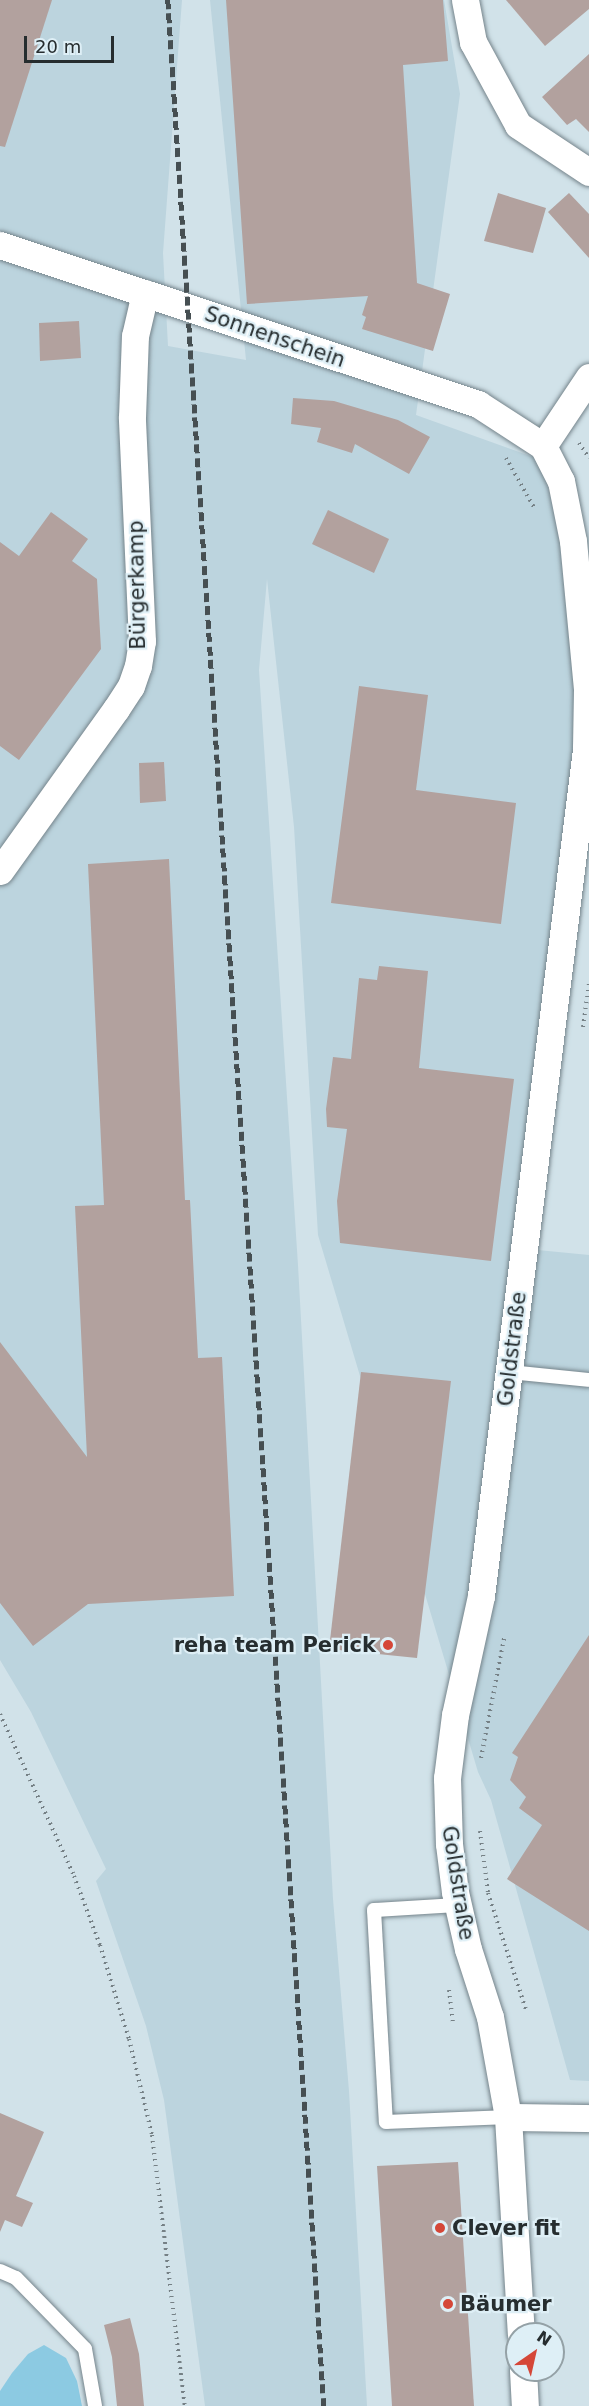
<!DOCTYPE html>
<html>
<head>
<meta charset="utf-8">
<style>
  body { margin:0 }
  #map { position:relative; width:589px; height:2406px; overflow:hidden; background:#d1e2e9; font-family:"DejaVu Sans",sans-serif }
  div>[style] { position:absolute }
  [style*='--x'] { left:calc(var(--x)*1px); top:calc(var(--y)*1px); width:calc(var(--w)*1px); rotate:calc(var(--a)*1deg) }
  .built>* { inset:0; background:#bcd4de }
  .green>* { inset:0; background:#8ccae2 }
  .building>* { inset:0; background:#b2a19e }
  .path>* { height:4px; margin-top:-2px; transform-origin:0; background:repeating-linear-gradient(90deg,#758085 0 1.5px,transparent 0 6px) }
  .roads { filter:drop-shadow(0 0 2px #75848b) drop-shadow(0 0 2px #75848b) }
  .lane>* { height:14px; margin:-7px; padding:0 7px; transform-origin:7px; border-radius:7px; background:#fff }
  .street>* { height:27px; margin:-13.5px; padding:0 13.5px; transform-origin:13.5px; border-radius:13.5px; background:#fff }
  .rail>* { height:4.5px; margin-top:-2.25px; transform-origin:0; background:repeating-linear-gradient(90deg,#464f52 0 9px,transparent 0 13.5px) }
  .dots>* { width:16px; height:16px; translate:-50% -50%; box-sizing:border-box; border:3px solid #deeff6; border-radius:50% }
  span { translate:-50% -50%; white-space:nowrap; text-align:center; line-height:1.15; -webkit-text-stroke:4.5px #deeff6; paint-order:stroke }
  .street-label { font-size:21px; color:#262d2f }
  .poi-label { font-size:21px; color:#262d2f; font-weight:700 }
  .right { translate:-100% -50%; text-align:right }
  .left { translate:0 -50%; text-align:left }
  .north { position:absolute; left:505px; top:2322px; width:60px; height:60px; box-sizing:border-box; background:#deeff6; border:2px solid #94a1a6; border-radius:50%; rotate:34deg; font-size:16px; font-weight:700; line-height:24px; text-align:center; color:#262d2f }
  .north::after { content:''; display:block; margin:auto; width:21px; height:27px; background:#d54738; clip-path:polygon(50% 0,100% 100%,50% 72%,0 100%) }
  .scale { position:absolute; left:24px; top:36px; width:90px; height:27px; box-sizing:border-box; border:3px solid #262d2f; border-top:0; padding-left:8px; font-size:18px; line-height:21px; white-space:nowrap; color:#262d2f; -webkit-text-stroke:4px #deeff6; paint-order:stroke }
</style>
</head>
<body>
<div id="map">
  <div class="built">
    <div style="clip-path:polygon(0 0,182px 0,163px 253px,168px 346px,246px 360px,210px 0,444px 0,460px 94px,416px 415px,541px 460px,589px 647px,517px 1248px,589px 1255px,589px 2081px,570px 2080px,491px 1800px,478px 1772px,318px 1235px,294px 827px,267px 579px,259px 670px,298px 1265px,333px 1899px,349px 2091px,367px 2406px,205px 2406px,164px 2100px,146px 2026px,96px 1881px,106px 1869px,31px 1712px,0 1660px)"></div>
  </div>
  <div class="green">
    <div style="clip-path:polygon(44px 2345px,66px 2358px,77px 2381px,82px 2406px,0 2406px,0 2391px,12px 2373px,28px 2354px)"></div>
  </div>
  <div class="building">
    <div style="clip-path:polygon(0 0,52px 0,5px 147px,0 146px)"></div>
    <div style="clip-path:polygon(226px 0,443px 0,448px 61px,403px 65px,417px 283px,450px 294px,433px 351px,362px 329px,366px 317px,362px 315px,368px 296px,247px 304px)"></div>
    <div style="clip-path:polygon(506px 0,589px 0,589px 9px,545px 46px)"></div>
    <div style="clip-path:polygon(589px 54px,589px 132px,576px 119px,567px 125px,542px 97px)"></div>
    <div style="clip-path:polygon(498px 193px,546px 208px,533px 253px,484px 241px)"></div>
    <div style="clip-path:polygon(569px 193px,589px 214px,589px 258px,548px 212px)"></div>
    <div style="clip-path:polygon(79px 321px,81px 358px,40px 361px,39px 323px)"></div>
    <div style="clip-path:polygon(293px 398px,334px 401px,398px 420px,430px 437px,409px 474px,355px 444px,352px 453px,317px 442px,321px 428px,291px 424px)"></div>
    <div style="clip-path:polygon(328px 510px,389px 539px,374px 573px,312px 544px)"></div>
    <div style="clip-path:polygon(51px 512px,88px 539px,72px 561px,97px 579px,101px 649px,19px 760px,0 746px,0 542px,19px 556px)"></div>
    <div style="clip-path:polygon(359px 686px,428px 695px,416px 790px,516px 803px,501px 924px,331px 903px)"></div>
    <div style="clip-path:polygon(164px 762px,166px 801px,140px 803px,139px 763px)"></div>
    <div style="clip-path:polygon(169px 859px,185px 1200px,190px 1200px,198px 1358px,222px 1357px,234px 1596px,88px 1604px,33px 1646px,0 1603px,0 1342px,87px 1457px,75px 1206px,104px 1205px,88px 864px)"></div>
    <div style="clip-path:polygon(379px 966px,428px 971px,419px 1068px,514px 1079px,491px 1261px,340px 1243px,337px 1201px,347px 1129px,327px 1127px,326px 1109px,333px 1057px,351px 1059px,359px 978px,377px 980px)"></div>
    <div style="clip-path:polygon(361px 1372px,451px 1381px,417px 1658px,329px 1649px)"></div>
    <div style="clip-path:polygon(589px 1635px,589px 1931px,507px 1879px,542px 1825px,519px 1808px,526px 1797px,510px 1780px,518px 1757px,512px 1753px)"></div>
    <div style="clip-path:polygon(0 2113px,44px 2132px,16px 2196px,33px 2203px,22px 2227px,5px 2220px,0 2232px)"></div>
    <div style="clip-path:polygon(458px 2162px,474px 2406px,392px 2406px,377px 2166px)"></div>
    <div style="clip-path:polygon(130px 2318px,139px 2354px,144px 2406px,117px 2406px,112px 2357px,104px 2325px)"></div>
  </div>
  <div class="path">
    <div style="--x:579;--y:443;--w:18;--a:56"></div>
    <div style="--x:506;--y:458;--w:59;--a:60.4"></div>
    <div style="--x:583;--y:1027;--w:44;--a:-82.2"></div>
    <div style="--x:0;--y:1714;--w:178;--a:65.4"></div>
    <div style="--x:74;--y:1876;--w:74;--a:69.4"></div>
    <div style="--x:100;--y:1945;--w:98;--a:72.9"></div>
    <div style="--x:129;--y:2039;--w:99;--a:76.5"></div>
    <div style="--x:152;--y:2135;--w:273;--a:83.1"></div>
    <div style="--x:481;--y:1758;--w:122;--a:-79.1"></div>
    <div style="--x:480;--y:1831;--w:63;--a:82.6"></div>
    <div style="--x:488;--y:1893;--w:123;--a:72"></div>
    <div style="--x:449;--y:1990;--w:35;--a:83"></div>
  </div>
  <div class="roads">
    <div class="lane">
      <div style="--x:509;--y:1372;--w:80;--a:5.7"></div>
      <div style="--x:458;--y:1905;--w:84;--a:176.6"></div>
      <div style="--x:374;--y:1910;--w:212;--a:86.8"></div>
      <div style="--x:386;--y:2122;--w:122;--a:-2.3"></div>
      <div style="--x:0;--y:2271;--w:17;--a:24"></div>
      <div style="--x:16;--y:2278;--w:99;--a:45.8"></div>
      <div style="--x:85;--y:2349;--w:58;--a:80"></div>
    </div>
    <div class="street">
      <div style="--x:465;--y:0;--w:43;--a:79.2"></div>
      <div style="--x:473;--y:42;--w:94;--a:61.5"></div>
      <div style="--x:518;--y:125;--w:85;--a:33.5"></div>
      <div style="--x:0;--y:245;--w:504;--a:18.4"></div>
      <div style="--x:478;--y:404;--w:77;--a:32.9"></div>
      <div style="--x:543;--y:446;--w:39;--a:63"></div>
      <div style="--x:561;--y:481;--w:61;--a:78.7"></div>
      <div style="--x:573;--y:541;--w:150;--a:84.6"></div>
      <div style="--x:587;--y:690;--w:59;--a:91"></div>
      <div style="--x:586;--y:749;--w:853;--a:97.07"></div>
      <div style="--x:481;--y:1596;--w:122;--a:102.3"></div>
      <div style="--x:455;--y:1715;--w:64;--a:97.2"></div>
      <div style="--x:447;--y:1778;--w:66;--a:88.3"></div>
      <div style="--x:449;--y:1844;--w:48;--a:82.9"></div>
      <div style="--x:455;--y:1892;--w:58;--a:77.2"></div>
      <div style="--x:468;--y:1949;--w:71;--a:72.1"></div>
      <div style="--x:490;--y:2017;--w:102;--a:79.8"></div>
      <div style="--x:508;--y:2117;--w:217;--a:86.6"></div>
      <div style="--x:543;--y:446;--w:83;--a:-56.3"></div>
      <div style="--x:0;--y:871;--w:199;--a:-54.4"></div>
      <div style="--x:116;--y:709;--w:27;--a:-57"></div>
      <div style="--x:131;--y:686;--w:21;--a:-71"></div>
      <div style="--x:138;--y:666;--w:25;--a:-81"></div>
      <div style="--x:142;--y:641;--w:224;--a:-92.6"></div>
      <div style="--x:132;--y:417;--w:81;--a:-87.9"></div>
      <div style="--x:135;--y:336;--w:44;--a:-76.9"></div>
      <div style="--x:508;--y:2117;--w:81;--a:0.7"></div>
      <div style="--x:523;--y:2370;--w:36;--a:87"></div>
    </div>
  </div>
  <div class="rail">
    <div style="--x:168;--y:0;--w:2411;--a:86.29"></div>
  </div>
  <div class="dots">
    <div style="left:388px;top:1645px;background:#d54738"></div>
    <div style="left:440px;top:2228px;background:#d54738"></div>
    <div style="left:448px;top:2304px;background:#d54738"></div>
  </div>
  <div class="street-label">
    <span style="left:275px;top:337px;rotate:19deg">Sonnenschein</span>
    <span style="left:137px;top:585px;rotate:-91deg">Bürgerkamp</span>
    <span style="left:512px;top:1349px;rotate:-83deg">Goldstraße</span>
    <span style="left:458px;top:1883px;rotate:81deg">Goldstraße</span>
  </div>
  <div class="poi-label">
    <span class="right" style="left:376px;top:1645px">reha team Perick</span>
    <span class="left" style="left:452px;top:2228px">Clever fit</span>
    <span class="left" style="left:460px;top:2304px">Bäumer</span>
  </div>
  <div class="north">N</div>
  <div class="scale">20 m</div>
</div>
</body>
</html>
